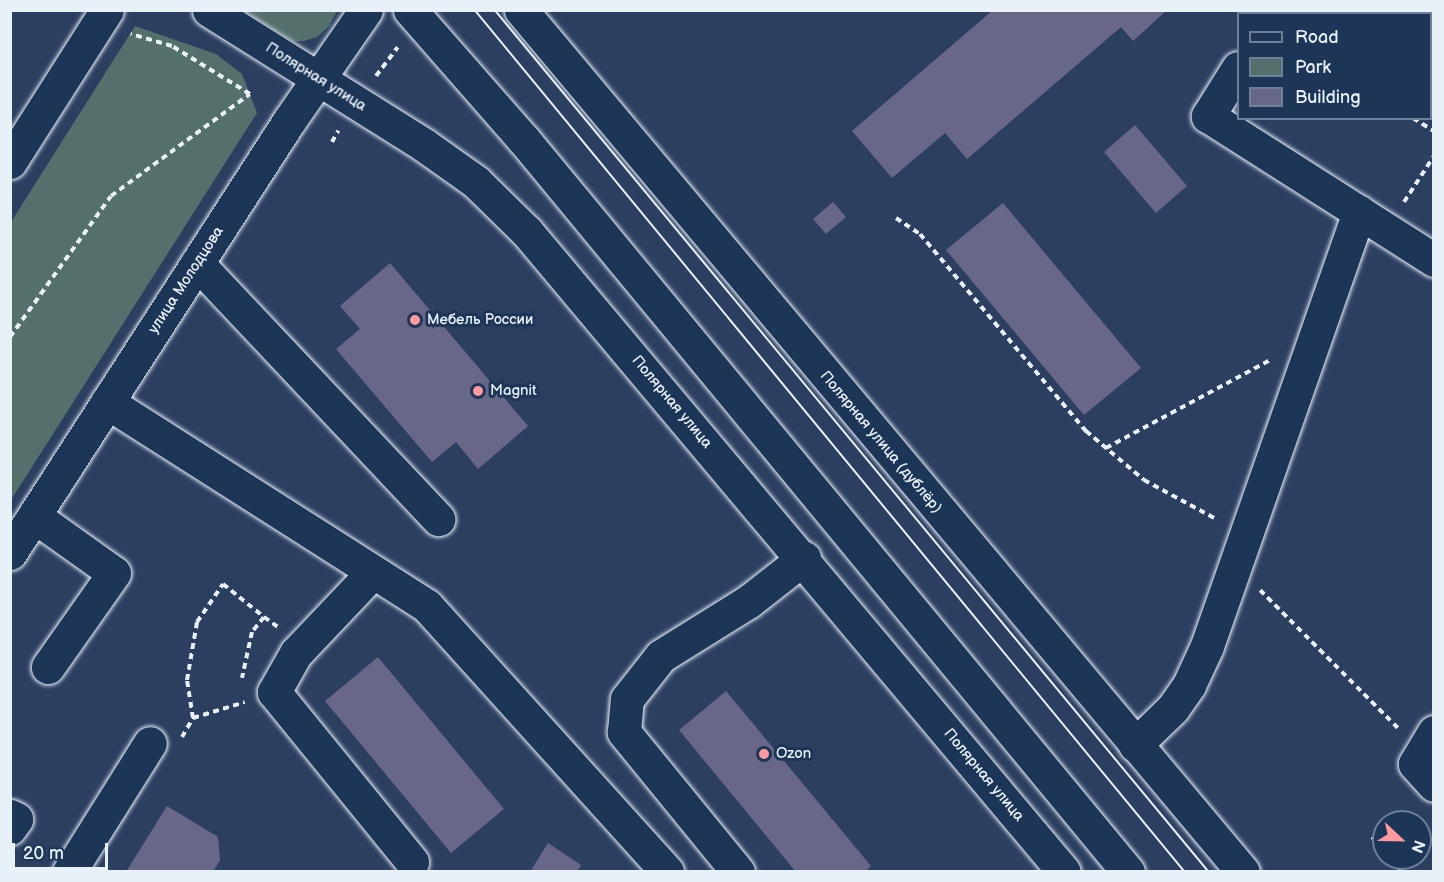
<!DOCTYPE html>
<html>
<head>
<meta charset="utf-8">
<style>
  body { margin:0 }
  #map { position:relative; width:1444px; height:882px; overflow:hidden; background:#2c3f61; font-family:"Balsamiq Sans",sans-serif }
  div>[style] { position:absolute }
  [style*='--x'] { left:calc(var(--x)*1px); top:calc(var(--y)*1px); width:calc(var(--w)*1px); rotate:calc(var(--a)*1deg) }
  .green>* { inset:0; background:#556f6c }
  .building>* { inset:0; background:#696788 }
  .path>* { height:4px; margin-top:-2px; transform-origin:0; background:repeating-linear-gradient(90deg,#e8f1f8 0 6px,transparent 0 10.5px) }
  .roads { filter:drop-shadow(0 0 2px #e8f1f8) drop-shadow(0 0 2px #e8f1f8) }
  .minor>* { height:33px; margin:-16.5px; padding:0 16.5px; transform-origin:16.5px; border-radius:16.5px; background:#1d3557 }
  .major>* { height:33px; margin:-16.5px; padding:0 16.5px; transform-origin:16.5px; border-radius:16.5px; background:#1d3557 }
  .tram>* { height:1.5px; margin:-0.75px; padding:0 0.75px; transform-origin:0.75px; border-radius:0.75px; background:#e8f1f8 }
  .dots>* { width:16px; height:16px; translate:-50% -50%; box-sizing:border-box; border:3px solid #1d3557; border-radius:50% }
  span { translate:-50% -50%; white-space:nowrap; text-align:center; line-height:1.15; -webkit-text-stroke:6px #1d3557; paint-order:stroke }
  .street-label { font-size:15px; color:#e8f1f8 }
  .poi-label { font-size:15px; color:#e8f1f8 }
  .left { translate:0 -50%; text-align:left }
  .frame { position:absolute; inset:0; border:12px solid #e8f1f8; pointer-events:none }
  .legend { position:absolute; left:1237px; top:12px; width:195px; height:108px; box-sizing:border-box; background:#1d3557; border:2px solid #6e8097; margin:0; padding:8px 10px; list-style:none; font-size:18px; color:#e8f1f8 }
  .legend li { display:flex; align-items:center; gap:12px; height:30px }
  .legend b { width:30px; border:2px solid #6e8097 }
  .north { position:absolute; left:1372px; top:810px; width:60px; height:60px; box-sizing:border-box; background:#1d3557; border:2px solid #6e8097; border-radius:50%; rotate:112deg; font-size:16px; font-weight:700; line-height:24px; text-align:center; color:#e8f1f8 }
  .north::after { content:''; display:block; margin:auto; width:21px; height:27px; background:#ff9aa2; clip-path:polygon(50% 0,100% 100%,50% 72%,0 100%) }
  .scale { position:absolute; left:12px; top:843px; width:96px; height:27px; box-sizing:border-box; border:3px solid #e8f1f8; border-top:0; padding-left:8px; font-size:18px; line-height:21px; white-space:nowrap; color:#e8f1f8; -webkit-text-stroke:4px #1d3557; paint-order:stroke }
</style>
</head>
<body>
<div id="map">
  <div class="green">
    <div style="clip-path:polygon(245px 11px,337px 11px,329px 26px,317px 37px,304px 41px,293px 41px)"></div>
    <div style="clip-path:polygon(135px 26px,216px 54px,242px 74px,257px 113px,11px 500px,11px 222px)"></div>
  </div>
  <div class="building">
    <div style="clip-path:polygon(993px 10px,1167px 10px,1133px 41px,1121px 27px,967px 159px,945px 133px,892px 178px,852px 131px)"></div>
    <div style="clip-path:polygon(1135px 125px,1187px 186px,1156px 213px,1104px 152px)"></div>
    <div style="clip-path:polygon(833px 202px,846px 217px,826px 234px,813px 219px)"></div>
    <div style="clip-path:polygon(1003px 203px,1141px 368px,1084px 415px,946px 250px)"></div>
    <div style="clip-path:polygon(390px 263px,528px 426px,478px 469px,456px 442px,432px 462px,336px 349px,360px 329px,340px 306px)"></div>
    <div style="clip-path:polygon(378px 657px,504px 809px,451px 853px,325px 701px)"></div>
    <div style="clip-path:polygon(726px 691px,871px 866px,865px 872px,796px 872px,679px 730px)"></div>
    <div style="clip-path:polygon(167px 806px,218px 837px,220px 860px,213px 872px,126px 872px)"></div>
    <div style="clip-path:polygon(548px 843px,581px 865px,577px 872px,530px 872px)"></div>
  </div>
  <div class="path">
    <div style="--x:1430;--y:46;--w:4;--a:27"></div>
    <div style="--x:376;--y:76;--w:36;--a:-53"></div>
    <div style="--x:1413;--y:118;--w:25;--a:32"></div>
    <div style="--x:332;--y:142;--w:13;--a:-61"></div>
    <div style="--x:1404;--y:202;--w:55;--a:-56.9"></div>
    <div style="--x:896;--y:218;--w:29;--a:34"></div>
    <div style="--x:920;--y:234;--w:258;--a:49.9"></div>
    <div style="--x:1086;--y:431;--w:76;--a:40.2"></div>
    <div style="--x:1144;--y:480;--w:84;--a:28.4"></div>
    <div style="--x:10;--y:337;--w:173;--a:-54.4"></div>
    <div style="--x:111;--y:196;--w:172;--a:-36.3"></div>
    <div style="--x:250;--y:94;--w:92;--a:-148.4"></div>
    <div style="--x:172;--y:46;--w:43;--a:-163.7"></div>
    <div style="--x:1106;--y:448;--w:188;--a:-28.2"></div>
    <div style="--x:1260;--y:590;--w:197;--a:45"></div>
    <div style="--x:264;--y:617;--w:17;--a:36"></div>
    <div style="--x:193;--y:718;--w:38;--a:-99"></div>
    <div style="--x:187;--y:680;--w:59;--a:-80.2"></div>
    <div style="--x:197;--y:622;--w:46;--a:-55.6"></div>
    <div style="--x:223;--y:584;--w:53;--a:38.8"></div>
    <div style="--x:264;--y:617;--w:19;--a:129"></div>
    <div style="--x:252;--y:632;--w:47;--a:102.3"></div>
    <div style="--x:182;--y:737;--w:22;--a:-60"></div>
    <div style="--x:193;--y:718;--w:54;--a:-17.1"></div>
    <div style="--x:1372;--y:837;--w:18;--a:47"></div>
    <div style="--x:1391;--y:858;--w:18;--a:49"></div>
  </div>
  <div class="roads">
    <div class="minor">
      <div style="--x:521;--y:10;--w:1124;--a:50.05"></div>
      <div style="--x:1274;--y:14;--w:4;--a:-63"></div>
      <div style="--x:1238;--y:68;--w:57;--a:122"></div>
      <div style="--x:1208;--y:116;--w:268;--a:32.5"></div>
      <div style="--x:10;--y:162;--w:180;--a:-57.5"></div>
      <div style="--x:197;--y:263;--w:352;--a:46.7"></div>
      <div style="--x:107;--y:402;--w:379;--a:32.5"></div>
      <div style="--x:427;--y:606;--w:358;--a:47.9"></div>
      <div style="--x:34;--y:516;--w:98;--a:35.5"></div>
      <div style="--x:114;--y:573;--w:115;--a:125.1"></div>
      <div style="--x:10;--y:553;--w:514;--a:-57.14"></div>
      <div style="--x:289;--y:121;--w:135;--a:-55.3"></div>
      <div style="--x:372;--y:573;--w:110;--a:133.5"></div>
      <div style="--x:296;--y:653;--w:45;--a:119.4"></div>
      <div style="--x:274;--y:692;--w:219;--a:50.9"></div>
      <div style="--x:1434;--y:732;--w:37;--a:121"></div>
      <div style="--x:1415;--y:764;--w:28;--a:48"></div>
      <div style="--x:1135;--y:745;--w:53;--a:-44.2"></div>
      <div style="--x:1173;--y:708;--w:28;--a:-55"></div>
      <div style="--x:1189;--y:685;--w:43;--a:-65.2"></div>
      <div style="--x:1207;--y:646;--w:460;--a:-70.7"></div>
      <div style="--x:10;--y:816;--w:7;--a:27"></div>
      <div style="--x:16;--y:819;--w:11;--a:124"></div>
      <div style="--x:69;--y:872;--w:152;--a:-57.9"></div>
      <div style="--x:738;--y:872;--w:181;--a:-129.2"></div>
      <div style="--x:624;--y:732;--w:33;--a:-85"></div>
      <div style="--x:627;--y:699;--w:55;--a:-51.7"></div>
      <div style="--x:661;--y:656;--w:104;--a:-32"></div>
      <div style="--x:749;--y:601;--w:70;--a:-38"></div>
    </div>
    <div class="major">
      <div style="--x:209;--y:10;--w:254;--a:32.1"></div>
      <div style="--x:424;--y:145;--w:64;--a:35.4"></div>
      <div style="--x:476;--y:182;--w:71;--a:44.4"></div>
      <div style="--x:527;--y:232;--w:835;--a:50"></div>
      <div style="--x:410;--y:10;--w:173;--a:48.8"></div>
      <div style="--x:524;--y:140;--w:949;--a:50.47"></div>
    </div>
  </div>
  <div class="tram">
    <div style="--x:475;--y:10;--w:1117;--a:50.52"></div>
    <div style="--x:495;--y:10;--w:1119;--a:50.36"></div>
  </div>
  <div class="dots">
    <div style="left:415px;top:320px;background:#ff9aa2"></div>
    <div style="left:478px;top:391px;background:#ff9aa2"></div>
    <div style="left:764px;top:754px;background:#ff9aa2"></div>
  </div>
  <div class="street-label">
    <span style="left:316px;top:77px;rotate:32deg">Полярная улица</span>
    <span style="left:186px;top:280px;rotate:-57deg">улица Молодцова</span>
    <span style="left:672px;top:402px;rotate:50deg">Полярная улица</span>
    <span style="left:881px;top:442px;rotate:50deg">Полярная улица (дублёр)</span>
    <span style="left:984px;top:775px;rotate:50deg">Полярная улица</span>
  </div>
  <div class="poi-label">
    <span class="left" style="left:427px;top:320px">Мебель России</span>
    <span class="left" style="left:490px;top:391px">Magnit</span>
    <span class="left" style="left:776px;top:754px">Ozon</span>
  </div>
  <div class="frame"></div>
  <ul class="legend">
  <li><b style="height:8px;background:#1d3557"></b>Road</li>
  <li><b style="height:16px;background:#556f6c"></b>Park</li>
  <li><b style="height:16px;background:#696788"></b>Building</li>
  </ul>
  <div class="north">N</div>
  <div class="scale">20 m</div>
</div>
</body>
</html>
